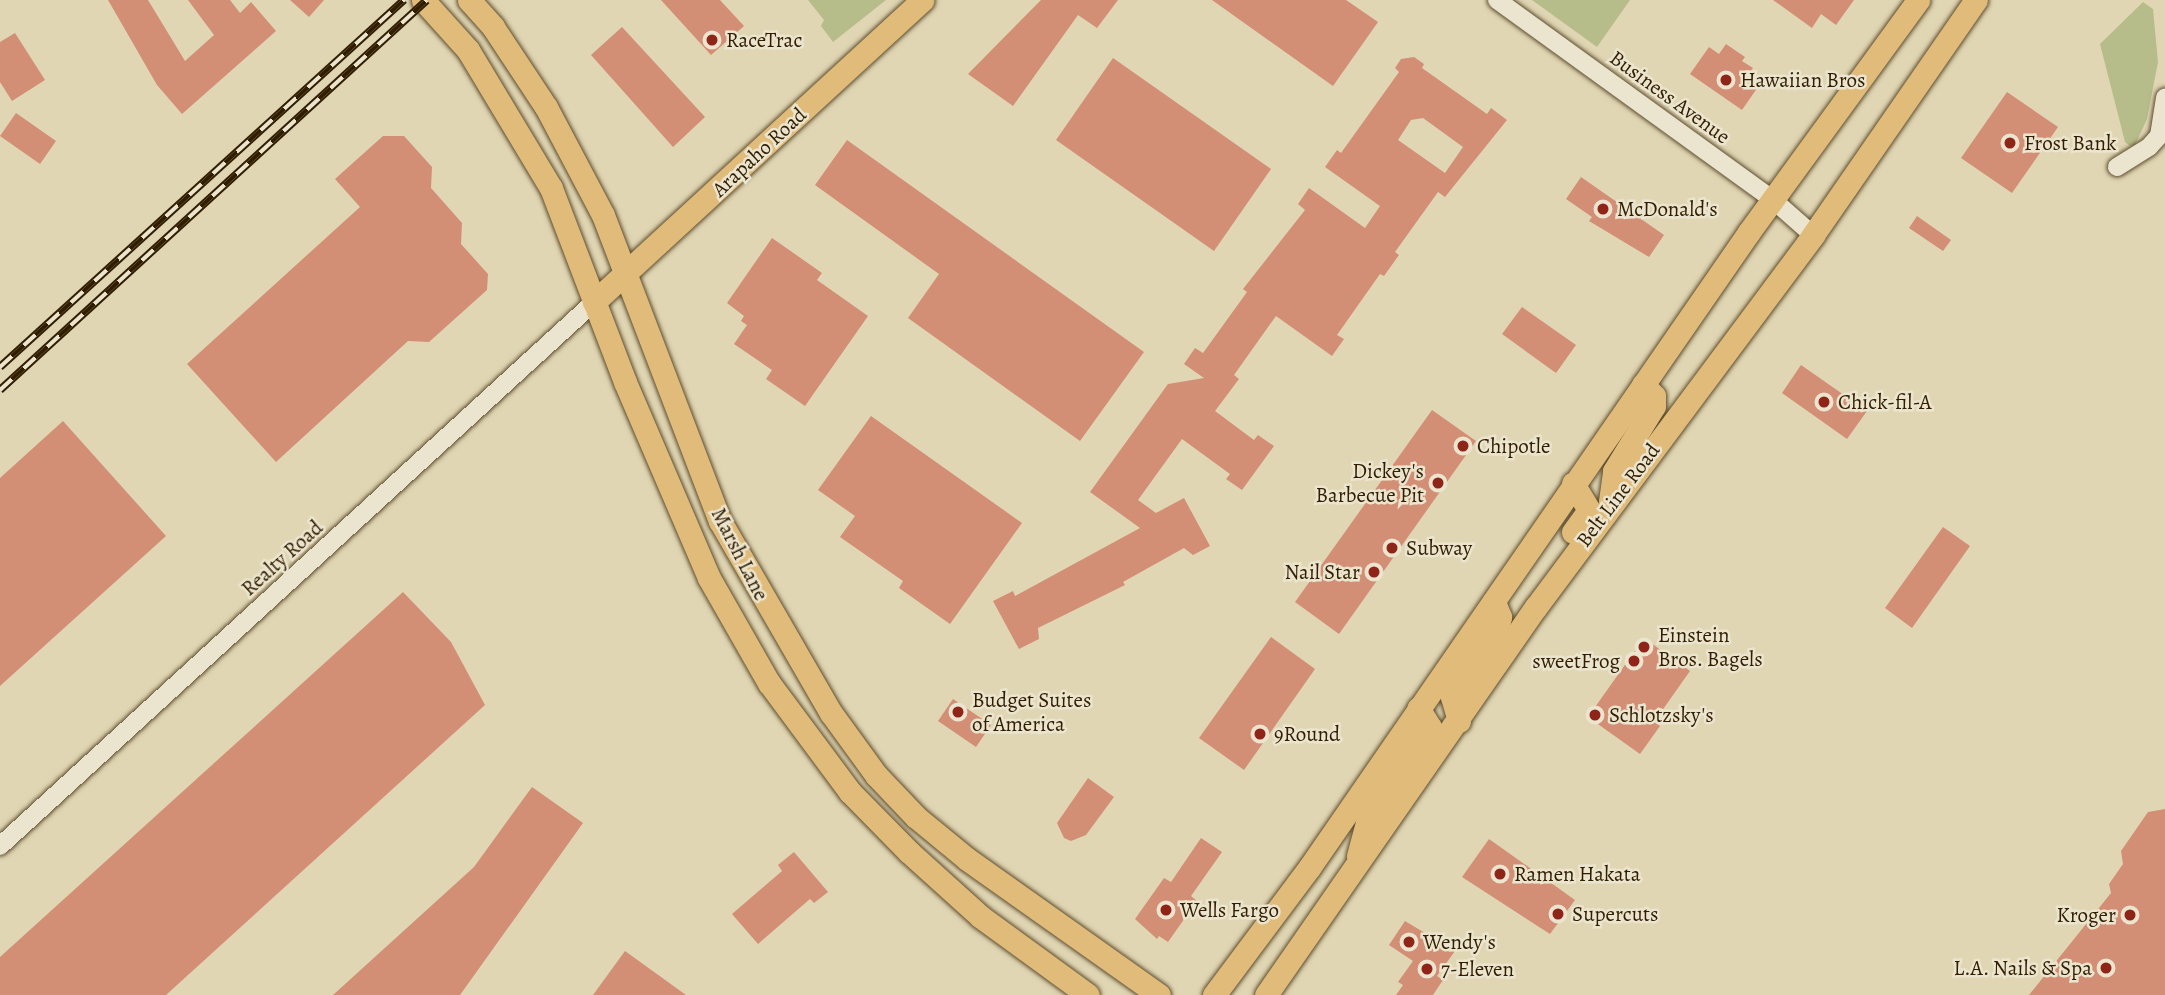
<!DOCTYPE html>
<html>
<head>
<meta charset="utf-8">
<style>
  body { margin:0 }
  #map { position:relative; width:2165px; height:995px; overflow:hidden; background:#e0d6b3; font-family:Alegreya,serif }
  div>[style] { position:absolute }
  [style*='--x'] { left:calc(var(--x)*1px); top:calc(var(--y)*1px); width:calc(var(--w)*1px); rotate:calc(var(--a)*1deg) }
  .green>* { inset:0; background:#b6bd8a }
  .building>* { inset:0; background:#d38e76 }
  .roads { filter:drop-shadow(0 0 2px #5d4c2d) drop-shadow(0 0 2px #5d4c2d) }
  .minor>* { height:18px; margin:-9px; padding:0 9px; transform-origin:9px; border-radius:9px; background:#ebe4ce }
  .major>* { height:23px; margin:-11.5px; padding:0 11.5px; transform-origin:11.5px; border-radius:11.5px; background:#e0bb7a }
  .rail>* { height:8px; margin-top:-4px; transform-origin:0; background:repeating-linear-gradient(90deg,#ebe4ce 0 16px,#311e00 0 32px); box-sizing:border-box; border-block:2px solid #311e00 }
  .dots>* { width:19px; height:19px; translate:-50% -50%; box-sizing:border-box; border:4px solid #ebe4ce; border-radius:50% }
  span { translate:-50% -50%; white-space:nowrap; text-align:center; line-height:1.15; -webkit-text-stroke:5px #ebe4ce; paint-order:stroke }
  .poi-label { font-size:21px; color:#311e00 }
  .left { translate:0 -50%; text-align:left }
  .right { translate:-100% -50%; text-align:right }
  .street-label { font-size:21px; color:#311e00 }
</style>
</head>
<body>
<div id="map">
  <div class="green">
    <div style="clip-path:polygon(808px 0,886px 0,833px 42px,821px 26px,824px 20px)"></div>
    <div style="clip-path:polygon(1532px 0,1630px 0,1597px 47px)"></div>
    <div style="clip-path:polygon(2143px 2px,2153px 9px,2158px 62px,2147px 119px,2135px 145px,2130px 146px,2125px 142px,2100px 44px)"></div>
  </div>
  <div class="building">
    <div style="clip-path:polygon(108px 0,148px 0,185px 61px,214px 35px,188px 0,230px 0,240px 13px,251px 2px,276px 31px,182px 114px,157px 85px)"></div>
    <div style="clip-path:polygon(290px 0,324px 0,309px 17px)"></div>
    <div style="clip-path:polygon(661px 0,720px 0,744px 26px,711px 55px)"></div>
    <div style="clip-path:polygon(1041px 0,1118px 0,1097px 28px,1078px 15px,1013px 106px,968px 74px)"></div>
    <div style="clip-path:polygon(1212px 0,1346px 0,1378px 22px,1333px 86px)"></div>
    <div style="clip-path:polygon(1773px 0,1854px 0,1836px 25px,1821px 14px,1812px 28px)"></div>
    <div style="clip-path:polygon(622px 27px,705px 117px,673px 147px,591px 55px)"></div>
    <div style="clip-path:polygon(15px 33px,45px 80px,12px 101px,0 82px,0 42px)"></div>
    <div style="clip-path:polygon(1726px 44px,1745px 57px,1742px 61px,1753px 68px,1747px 76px,1760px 84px,1742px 110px,1690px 74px,1709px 47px,1719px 54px)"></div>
    <div style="clip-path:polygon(evenodd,1414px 57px,1424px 64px,1422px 68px,1487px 114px,1491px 108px,1507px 120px,1445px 197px,1438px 192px,1395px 252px,1399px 255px,1384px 276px,1380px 274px,1337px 335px,1344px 339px,1332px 356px,1276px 316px,1234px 375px,1239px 379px,1215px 411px,1254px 440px,1258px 435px,1274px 446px,1242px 490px,1226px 479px,1230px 474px,1182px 439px,1138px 500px,1156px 513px,1184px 498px,1210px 546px,1193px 555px,1184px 548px,1123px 582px,1125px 585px,1038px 628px,1039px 639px,1019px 649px,993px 601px,1013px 591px,1015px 596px,1140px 528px,1090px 492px,1168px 384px,1204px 378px,1184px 364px,1195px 348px,1203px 353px,1247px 292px,1243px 289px,1305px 210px,1298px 204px,1309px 188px,1365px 228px,1380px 206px,1325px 167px,1337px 150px,1341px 153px,1399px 72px,1395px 68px,1401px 59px,1414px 57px,1423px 118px,1463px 147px,1445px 173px,1398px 140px,1411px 120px,1423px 118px)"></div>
    <div style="clip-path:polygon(1113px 58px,1271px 169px,1214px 251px,1056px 140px)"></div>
    <div style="clip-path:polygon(2007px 92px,2058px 127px,2012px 193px,1961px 158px)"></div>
    <div style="clip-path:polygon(16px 113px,56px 141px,40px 164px,0 136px)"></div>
    <div style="clip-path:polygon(383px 136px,404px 136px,432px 167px,431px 188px,462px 223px,461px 244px,488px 274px,487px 290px,429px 342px,408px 341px,276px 462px,187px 364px,360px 207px,335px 179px)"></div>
    <div style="clip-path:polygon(847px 140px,1144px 352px,1080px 441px,908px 318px,939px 274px,815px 185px)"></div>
    <div style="clip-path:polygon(1581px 177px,1664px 235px,1649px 257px,1589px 221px,1592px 217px,1566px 199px)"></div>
    <div style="clip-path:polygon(1917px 216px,1951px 240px,1943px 251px,1909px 228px)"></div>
    <div style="clip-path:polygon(772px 238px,822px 273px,817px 280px,868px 316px,805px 406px,766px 379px,772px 370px,734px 344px,747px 325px,741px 321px,744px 316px,727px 303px)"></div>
    <div style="clip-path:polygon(1522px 307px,1576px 345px,1556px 373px,1502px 334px)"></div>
    <div style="clip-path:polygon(1801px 365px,1867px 411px,1847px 439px,1782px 393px)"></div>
    <div style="clip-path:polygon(1432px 410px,1476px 441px,1339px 634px,1295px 602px)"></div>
    <div style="clip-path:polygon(871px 416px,1022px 523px,950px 624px,899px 588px,903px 581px,840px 537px,855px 516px,818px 490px)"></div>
    <div style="clip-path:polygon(63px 421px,166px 536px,0 686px,0 478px)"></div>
    <div style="clip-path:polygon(1943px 527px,1970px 546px,1912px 628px,1885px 608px)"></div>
    <div style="clip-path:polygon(403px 592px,451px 642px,485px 705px,166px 995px,0 995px,0 957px)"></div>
    <div style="clip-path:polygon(1271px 637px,1315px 669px,1244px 770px,1199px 738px)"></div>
    <div style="clip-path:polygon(1644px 638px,1690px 671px,1654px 722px,1660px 726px,1640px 754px,1588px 717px)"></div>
    <div style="clip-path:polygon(953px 699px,991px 725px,976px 747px,938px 721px)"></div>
    <div style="clip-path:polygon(1088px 778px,1114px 797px,1086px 835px,1071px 841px,1064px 838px,1057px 823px)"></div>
    <div style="clip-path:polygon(532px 787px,583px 823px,460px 995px,333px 995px,474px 867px)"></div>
    <div style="clip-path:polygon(2165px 809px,2165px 995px,2029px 995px,2111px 893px,2109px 884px,2123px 864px,2121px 851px,2148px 812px)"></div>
    <div style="clip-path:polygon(1201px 838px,1222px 852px,1191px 896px,1197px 901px,1168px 942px,1159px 936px,1157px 939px,1135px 919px,1164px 878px,1171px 882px)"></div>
    <div style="clip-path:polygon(1489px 839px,1575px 900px,1550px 934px,1462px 877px)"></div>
    <div style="clip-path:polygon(794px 852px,828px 892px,814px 903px,810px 899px,758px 944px,732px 914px,782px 871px,778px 865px)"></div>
    <div style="clip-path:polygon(1405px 921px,1455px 951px,1437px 976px,1443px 980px,1433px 995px,1396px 995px,1403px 985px,1398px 982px,1413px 961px,1389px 945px)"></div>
    <div style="clip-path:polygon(625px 951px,686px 995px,593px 995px)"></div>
  </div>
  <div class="roads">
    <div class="minor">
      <div style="--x:1497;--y:0;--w:339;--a:35.9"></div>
      <div style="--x:1772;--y:199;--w:55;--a:41.3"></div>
      <div style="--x:2117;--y:167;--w:38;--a:-32"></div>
      <div style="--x:2149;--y:147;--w:15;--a:-48"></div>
      <div style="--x:2159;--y:136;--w:39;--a:-81"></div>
      <div style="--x:0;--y:846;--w:805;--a:-42.48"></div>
    </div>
    <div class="major">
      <div style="--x:423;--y:0;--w:67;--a:48"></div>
      <div style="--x:468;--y:50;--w:161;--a:59"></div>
      <div style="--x:551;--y:188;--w:208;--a:69.1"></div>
      <div style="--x:625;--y:382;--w:213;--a:66.8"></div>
      <div style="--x:709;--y:578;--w:121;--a:60.3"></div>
      <div style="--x:769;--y:683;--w:136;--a:53.4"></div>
      <div style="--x:850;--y:792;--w:84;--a:45.5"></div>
      <div style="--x:909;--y:852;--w:97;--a:42.1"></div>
      <div style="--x:981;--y:917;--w:132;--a:36.1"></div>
      <div style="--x:469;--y:0;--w:36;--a:48"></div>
      <div style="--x:493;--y:27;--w:96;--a:56.5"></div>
      <div style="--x:546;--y:107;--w:122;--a:62.2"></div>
      <div style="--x:603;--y:215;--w:328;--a:69.1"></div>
      <div style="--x:720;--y:521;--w:222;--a:60"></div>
      <div style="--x:831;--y:713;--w:77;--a:54"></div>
      <div style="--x:876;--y:775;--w:58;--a:46.4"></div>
      <div style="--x:916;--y:817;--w:66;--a:39.5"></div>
      <div style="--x:967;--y:859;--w:235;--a:35.3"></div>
      <div style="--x:594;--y:302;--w:446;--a:-42.6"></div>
      <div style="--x:1610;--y:501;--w:30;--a:-82"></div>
      <div style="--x:1614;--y:471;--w:76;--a:-58.4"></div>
      <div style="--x:1654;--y:406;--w:10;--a:-90"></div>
      <div style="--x:1654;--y:396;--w:16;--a:-133"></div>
      <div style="--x:1573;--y:532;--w:27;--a:-54"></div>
      <div style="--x:1589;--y:510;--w:31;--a:-121"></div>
      <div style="--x:1459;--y:721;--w:25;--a:-106"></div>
      <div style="--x:1452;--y:697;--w:79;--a:-56.3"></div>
      <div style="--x:1496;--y:631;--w:15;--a:-74"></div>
      <div style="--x:1500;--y:617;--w:17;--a:-111"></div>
      <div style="--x:1358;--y:856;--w:38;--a:-75"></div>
      <div style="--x:1368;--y:819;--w:111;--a:-56"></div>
      <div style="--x:1430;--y:727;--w:22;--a:-122"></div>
      <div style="--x:1214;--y:995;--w:159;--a:-53.2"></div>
      <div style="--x:1309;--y:868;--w:773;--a:-55.32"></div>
      <div style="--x:1749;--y:232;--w:287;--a:-53.9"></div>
      <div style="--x:1266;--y:995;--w:473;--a:-55.2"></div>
      <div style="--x:1536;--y:607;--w:464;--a:-53.3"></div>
      <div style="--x:1813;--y:235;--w:286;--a:-55.3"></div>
    </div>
  </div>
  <div class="rail">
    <div style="--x:0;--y:367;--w:546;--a:-42.25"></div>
    <div style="--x:0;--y:390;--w:578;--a:-42.41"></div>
  </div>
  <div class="dots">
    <div style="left:712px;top:40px;background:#8f2418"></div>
    <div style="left:1726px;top:80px;background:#8f2418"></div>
    <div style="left:2010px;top:143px;background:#8f2418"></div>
    <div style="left:1603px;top:209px;background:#8f2418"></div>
    <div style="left:1824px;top:402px;background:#8f2418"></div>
    <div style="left:1463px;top:446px;background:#8f2418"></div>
    <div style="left:1438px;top:483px;background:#8f2418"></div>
    <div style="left:1392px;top:548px;background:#8f2418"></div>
    <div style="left:1374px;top:572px;background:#8f2418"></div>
    <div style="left:1644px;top:647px;background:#8f2418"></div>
    <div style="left:1634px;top:661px;background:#8f2418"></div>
    <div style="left:958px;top:712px;background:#8f2418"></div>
    <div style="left:1595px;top:715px;background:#8f2418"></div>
    <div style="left:1260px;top:734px;background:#8f2418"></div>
    <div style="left:1500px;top:874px;background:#8f2418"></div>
    <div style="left:1166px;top:910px;background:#8f2418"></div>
    <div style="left:1558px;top:914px;background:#8f2418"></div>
    <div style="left:2130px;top:915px;background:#8f2418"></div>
    <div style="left:1409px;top:942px;background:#8f2418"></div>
    <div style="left:2106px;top:968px;background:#8f2418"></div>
    <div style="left:1427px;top:969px;background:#8f2418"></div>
  </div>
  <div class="poi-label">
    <span class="left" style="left:726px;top:40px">RaceTrac</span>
    <span class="left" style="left:1740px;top:80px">Hawaiian Bros</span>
    <span class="left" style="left:2024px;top:143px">Frost Bank</span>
    <span class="left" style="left:1617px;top:209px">McDonald's</span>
    <span class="left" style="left:1838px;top:402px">Chick-fil-A</span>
    <span class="left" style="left:1477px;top:446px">Chipotle</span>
    <span class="right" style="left:1424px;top:483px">Dickey's<br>Barbecue Pit</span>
    <span class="left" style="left:1406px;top:548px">Subway</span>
    <span class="right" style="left:1360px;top:572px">Nail Star</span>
    <span class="left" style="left:1658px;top:647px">Einstein<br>Bros. Bagels</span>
    <span class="right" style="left:1620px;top:661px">sweetFrog</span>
    <span class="left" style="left:972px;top:712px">Budget Suites<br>of America</span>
    <span class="left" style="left:1609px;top:715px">Schlotzsky's</span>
    <span class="left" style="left:1274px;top:734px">9Round</span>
    <span class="left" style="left:1514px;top:874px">Ramen Hakata</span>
    <span class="left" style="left:1180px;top:910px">Wells Fargo</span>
    <span class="left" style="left:1572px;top:914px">Supercuts</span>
    <span class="right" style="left:2116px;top:915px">Kroger</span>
    <span class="left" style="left:1423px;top:942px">Wendy's</span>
    <span class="right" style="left:2092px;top:968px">L.A. Nails &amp; Spa</span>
    <span class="left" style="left:1441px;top:969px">7-Eleven</span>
  </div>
  <div class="street-label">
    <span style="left:1670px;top:97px;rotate:36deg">Business Avenue</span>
    <span style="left:759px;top:152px;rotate:-43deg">Arapaho Road</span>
    <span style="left:1618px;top:495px;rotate:-53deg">Belt Line Road</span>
    <span style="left:740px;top:554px;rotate:63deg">Marsh Lane</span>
    <span style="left:282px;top:558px;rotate:-42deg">Realty Road</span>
  </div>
</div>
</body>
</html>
